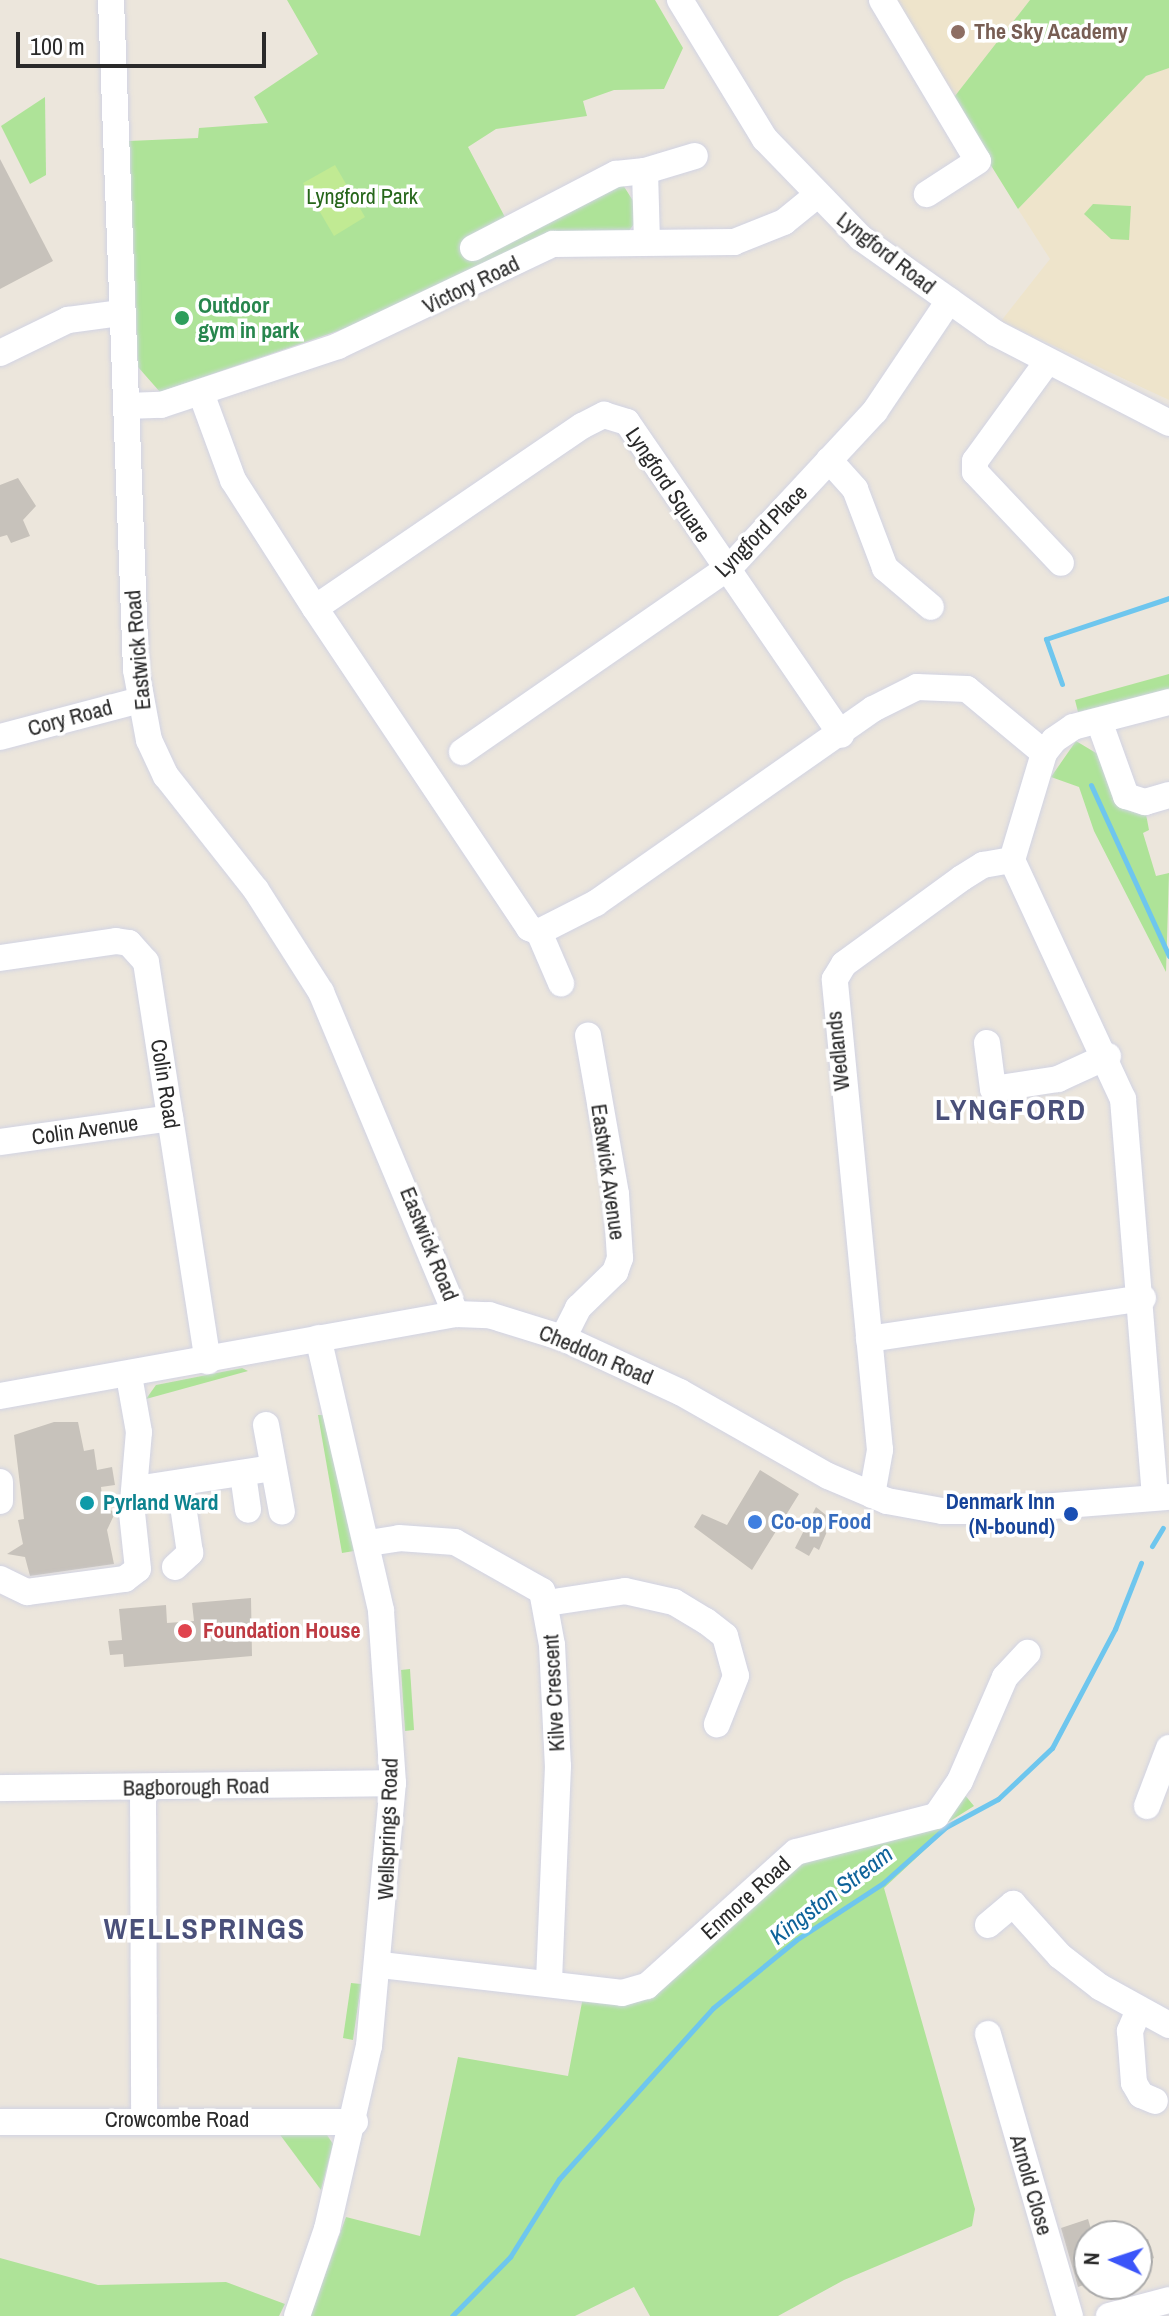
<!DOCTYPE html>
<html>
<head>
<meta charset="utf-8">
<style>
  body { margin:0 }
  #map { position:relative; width:1169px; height:2316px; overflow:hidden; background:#ece6dc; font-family:"Archivo Narrow",sans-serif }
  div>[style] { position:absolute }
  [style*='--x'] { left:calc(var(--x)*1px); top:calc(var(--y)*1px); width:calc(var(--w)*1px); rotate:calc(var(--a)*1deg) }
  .education>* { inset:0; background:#eee4cb }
  .green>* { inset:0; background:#aee398 }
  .pitch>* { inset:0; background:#c1ea93 }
  .stream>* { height:5px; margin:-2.5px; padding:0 2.5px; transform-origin:2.5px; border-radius:2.5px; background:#6ec6ee }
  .building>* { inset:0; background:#c7c2bb }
  .roads { filter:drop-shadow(0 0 2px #d1d3e3) drop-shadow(0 0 2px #d1d3e3) }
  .minor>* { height:26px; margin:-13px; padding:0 13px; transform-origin:13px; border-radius:13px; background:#fff }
  .dots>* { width:22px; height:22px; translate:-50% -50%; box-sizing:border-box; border:4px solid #fff; border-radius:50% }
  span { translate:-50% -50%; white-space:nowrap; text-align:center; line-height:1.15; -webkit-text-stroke:7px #fff; paint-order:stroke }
  .education-label { font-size:22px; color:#785e54; font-weight:700 }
  .left { translate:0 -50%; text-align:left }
  .park-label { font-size:22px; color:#26661a }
  .street-label { font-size:22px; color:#2a2a2a }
  .leisure-label { font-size:22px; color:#27864d; font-weight:700 }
  .transit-label { font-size:22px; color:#164399; font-weight:700 }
  .right { translate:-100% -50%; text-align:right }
  .culture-label { font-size:22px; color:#0d838f; font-weight:700 }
  .shop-label { font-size:22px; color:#366cbe; font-weight:700 }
  .health-label { font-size:22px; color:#be3a42; font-weight:700 }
  .water-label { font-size:24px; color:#0e639a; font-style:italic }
  .district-label { font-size:30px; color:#4a507a; font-weight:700; letter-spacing:2px }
  .north { position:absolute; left:1073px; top:2220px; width:80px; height:80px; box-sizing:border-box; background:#fff; border:2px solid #aaa; border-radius:50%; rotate:273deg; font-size:22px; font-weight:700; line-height:32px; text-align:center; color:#2a2a2a }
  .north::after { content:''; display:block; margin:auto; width:28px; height:36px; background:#3b55f9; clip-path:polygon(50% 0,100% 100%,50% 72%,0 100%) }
  .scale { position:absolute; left:16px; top:32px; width:250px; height:36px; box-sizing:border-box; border:4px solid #2a2a2a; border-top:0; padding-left:10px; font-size:24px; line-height:28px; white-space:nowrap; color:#2a2a2a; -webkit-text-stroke:6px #fff; paint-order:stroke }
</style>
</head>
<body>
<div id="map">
  <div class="education">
    <div style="clip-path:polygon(892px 0,1030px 0,951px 101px)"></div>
    <div style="clip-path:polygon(1169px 68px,1169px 400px,1001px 321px,1050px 259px,1018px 209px,1146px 76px)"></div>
  </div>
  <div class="green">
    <div style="clip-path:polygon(287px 0,655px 0,683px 48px,664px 89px,614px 90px,583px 101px,587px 116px,496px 129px,468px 147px,507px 221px,623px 185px,637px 207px,636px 221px,629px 231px,160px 392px,138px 367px,129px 141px,198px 138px,199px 128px,268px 123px,254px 97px,318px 54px)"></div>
    <div style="clip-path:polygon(1030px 0,1169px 0,1169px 68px,1146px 76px,1018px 209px,951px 101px)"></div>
    <div style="clip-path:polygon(45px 97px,46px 175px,30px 184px,1px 126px)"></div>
    <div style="clip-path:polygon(1093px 204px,1131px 206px,1129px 240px,1111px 239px,1084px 214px)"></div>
    <div style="clip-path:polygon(1169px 674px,1169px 690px,1078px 712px,1075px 700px)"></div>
    <div style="clip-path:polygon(1076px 741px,1101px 756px,1145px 809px,1149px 830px,1143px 833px,1156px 876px,1169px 873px,1166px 972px,1094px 831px,1079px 787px,1051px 777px)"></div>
    <div style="clip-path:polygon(242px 1368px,248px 1371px,146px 1399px,156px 1385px)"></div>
    <div style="clip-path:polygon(318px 1415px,323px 1415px,354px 1551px,342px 1553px)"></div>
    <div style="clip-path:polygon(410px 1669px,414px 1730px,405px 1731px,401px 1670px)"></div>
    <div style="clip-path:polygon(964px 1794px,974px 1806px,939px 1828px,944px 1832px,884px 1888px,975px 2209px,972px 2226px,844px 2280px,778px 2316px,650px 2316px,634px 2287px,575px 2316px,310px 2316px,346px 2217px,420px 2236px,458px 2057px,568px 2076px,583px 1997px,625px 2001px,790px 1866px)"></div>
    <div style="clip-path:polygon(351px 1983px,361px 1984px,353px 2040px,343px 2038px)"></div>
    <div style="clip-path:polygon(278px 2132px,325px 2132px,333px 2144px,321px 2190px)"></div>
    <div style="clip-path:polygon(0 2258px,98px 2285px,226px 2282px,285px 2304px,279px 2316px,0 2316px)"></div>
  </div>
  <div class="pitch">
    <div style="clip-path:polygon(335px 165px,365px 217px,334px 236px,303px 183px)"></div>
  </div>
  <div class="stream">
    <div style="--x:1062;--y:684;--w:48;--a:-109.6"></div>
    <div style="--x:1046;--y:639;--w:130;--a:-18.4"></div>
    <div style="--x:1091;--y:785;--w:188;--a:65.5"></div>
    <div style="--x:1152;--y:1546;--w:21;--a:-59"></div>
    <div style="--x:452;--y:2316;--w:83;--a:-45.5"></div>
    <div style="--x:510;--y:2257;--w:92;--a:-57.9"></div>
    <div style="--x:559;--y:2179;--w:230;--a:-48"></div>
    <div style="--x:713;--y:2008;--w:107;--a:-39.3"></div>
    <div style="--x:796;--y:1940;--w:104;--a:-33.2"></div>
    <div style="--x:883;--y:1883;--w:84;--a:-41.6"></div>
    <div style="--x:946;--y:1827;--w:59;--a:-28.3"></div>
    <div style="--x:998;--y:1799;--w:74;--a:-43.4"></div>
    <div style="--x:1052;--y:1748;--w:135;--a:-62.1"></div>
    <div style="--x:1115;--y:1629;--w:71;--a:-68.5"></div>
  </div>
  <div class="building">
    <div style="clip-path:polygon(0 159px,53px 261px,0 289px)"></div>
    <div style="clip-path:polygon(18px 478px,36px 506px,23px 520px,30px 536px,11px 543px,7px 535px,0 537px,0 485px)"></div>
    <div style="clip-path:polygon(54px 1422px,78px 1422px,84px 1451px,94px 1449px,97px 1470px,112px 1467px,115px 1485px,101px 1487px,103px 1505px,115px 1513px,107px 1530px,114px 1564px,30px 1576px,25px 1557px,7px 1554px,23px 1544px,18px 1520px,24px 1519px,14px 1435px)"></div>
    <div style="clip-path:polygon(760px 1470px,799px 1494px,752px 1570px,694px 1527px,702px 1514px,727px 1525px)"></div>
    <div style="clip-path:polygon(816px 1507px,832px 1520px,819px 1550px,814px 1547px,809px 1556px,795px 1548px)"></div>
    <div style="clip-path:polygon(251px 1598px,252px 1656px,124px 1667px,123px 1654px,110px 1655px,108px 1641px,122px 1640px,119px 1609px,166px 1605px,167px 1623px,194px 1621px,192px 1603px)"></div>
    <div style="clip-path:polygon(1088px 2219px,1093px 2236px,1089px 2283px,1078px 2287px,1061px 2228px)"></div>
    <div style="clip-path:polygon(1148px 2239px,1154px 2258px,1137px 2264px,1137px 2243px)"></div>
  </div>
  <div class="roads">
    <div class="minor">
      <div style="--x:111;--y:0;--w:670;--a:87.86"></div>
      <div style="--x:136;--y:670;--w:71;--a:79.5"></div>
      <div style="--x:149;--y:740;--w:40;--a:65"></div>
      <div style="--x:166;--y:776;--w:145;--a:51.7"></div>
      <div style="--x:256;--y:890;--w:121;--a:57.5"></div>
      <div style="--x:321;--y:992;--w:349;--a:67.3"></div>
      <div style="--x:680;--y:0;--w:163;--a:58.6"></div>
      <div style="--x:765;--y:139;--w:138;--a:45.9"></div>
      <div style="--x:861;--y:238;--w:164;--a:35.3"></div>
      <div style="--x:995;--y:333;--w:196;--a:27.3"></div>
      <div style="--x:882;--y:0;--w:187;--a:59.2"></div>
      <div style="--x:978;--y:161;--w:61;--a:147.1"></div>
      <div style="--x:645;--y:171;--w:52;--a:-16.7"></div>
      <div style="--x:473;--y:248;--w:161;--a:-27.4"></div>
      <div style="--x:616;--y:174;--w:29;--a:-6"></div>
      <div style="--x:645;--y:171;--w:70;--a:88.4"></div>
      <div style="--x:0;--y:353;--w:76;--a:-25.9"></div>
      <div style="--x:68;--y:320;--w:52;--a:-7.7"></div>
      <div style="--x:1047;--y:362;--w:122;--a:126"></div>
      <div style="--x:975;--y:461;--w:11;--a:90"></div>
      <div style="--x:975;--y:472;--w:125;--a:46.6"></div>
      <div style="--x:201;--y:393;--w:93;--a:69.8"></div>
      <div style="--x:233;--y:480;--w:152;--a:57.4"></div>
      <div style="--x:315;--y:608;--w:323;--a:-34.3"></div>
      <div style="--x:582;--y:426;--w:25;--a:-27"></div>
      <div style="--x:604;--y:415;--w:24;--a:17"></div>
      <div style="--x:627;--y:422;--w:379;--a:55.6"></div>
      <div style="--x:126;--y:406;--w:35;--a:-2"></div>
      <div style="--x:161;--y:405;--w:187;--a:-18.4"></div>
      <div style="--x:338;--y:346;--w:238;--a:-25.4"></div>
      <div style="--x:553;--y:244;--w:181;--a:-0.6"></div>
      <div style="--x:734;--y:242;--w:54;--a:-21.8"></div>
      <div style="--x:784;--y:222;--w:41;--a:-39.1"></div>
      <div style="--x:829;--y:460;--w:39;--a:48"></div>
      <div style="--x:855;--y:489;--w:85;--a:69.2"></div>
      <div style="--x:885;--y:568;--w:60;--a:40.3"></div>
      <div style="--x:315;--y:608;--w:385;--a:56.2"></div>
      <div style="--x:529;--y:928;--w:11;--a:22"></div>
      <div style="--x:539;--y:932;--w:64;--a:-27"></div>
      <div style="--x:596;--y:903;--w:338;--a:-35"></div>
      <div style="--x:873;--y:709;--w:49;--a:-26.6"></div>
      <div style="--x:917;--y:687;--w:50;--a:2.3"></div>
      <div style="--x:967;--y:689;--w:100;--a:39.7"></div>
      <div style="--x:1099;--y:721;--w:80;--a:70.2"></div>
      <div style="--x:1126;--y:796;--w:20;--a:18"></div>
      <div style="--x:1145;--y:802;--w:25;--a:-16"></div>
      <div style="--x:0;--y:737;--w:145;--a:-14.8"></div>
      <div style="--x:462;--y:752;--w:328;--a:-34.7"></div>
      <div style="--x:732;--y:565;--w:210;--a:-47.1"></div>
      <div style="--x:875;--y:411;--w:133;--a:-56.1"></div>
      <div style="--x:1012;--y:860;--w:264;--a:65.1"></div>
      <div style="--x:1123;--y:1099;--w:399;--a:85.4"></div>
      <div style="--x:539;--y:932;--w:56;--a:66.7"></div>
      <div style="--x:0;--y:958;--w:117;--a:-8.3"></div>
      <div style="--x:116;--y:941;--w:13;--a:9"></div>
      <div style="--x:129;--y:943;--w:25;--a:48"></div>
      <div style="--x:146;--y:962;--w:404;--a:81.2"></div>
      <div style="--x:987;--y:1043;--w:46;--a:82.6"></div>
      <div style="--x:993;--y:1089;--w:66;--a:-8.7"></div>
      <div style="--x:1058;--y:1079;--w:55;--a:-24.7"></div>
      <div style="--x:0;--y:1142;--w:172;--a:-8"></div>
      <div style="--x:563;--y:1338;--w:34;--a:-63"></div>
      <div style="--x:578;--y:1308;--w:52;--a:-44.2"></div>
      <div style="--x:615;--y:1272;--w:15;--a:-70"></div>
      <div style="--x:620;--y:1258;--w:64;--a:-93.6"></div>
      <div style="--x:616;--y:1194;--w:161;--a:-100"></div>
      <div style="--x:869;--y:1339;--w:277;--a:-8.5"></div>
      <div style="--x:0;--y:1396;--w:463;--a:-10.2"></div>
      <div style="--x:456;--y:1314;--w:33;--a:2"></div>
      <div style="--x:489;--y:1315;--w:77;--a:17.3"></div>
      <div style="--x:563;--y:1338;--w:129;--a:24.8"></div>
      <div style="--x:680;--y:1392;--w:170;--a:29.6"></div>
      <div style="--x:828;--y:1476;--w:64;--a:23"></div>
      <div style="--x:887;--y:1501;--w:56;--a:10.3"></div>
      <div style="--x:942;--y:1511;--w:48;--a:0"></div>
      <div style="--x:990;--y:1511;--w:180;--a:-4.5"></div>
      <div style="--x:266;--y:1425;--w:88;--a:79.6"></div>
      <div style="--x:243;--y:1474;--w:36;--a:82"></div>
      <div style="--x:0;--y:1482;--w:19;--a:90"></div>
      <div style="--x:136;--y:1489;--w:139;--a:-8.7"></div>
      <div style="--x:872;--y:1495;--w:46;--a:-79.9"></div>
      <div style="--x:880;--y:1450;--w:473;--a:-95.5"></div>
      <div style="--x:835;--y:979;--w:17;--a:-59"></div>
      <div style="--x:844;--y:964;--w:146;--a:-36.1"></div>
      <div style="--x:962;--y:878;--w:25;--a:-32"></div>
      <div style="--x:983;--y:865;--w:29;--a:-10"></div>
      <div style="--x:1012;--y:860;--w:112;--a:-73.3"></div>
      <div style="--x:1044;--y:753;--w:16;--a:-52"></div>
      <div style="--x:1054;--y:740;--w:23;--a:-34"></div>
      <div style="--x:1073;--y:727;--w:99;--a:-14.6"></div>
      <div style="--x:369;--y:1543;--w:30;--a:-9"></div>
      <div style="--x:399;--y:1538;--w:56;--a:4.1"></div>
      <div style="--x:455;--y:1542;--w:100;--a:29.4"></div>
      <div style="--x:542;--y:1591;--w:55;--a:79.5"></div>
      <div style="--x:552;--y:1645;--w:121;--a:87.2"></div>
      <div style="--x:558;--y:1766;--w:218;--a:92.4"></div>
      <div style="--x:175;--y:1567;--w:21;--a:-43"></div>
      <div style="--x:190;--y:1553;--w:69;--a:-98.4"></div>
      <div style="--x:0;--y:1579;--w:30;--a:26"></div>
      <div style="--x:27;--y:1592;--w:99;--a:-7.6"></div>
      <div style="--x:125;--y:1579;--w:16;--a:-38"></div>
      <div style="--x:138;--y:1569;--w:56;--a:-96.1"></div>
      <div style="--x:132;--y:1513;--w:81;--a:-85.1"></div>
      <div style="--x:139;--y:1432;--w:57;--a:-100.1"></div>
      <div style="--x:547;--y:1603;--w:79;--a:-8.7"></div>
      <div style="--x:625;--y:1591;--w:50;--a:12.7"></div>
      <div style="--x:674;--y:1602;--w:37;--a:31"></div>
      <div style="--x:706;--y:1621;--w:24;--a:38"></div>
      <div style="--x:725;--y:1636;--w:41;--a:74.6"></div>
      <div style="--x:736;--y:1676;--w:52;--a:111.6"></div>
      <div style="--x:0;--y:1788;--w:393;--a:-0.7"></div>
      <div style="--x:143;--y:1788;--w:334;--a:89.8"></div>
      <div style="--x:1147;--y:1806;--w:62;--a:-69.2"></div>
      <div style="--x:988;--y:1925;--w:33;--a:-40"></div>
      <div style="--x:1013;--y:1904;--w:70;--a:47.9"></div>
      <div style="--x:1060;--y:1956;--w:51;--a:37.8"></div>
      <div style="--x:1100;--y:1987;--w:79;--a:28.8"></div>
      <div style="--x:381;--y:1965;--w:243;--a:6.6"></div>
      <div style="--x:622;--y:1993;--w:26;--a:-16"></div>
      <div style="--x:647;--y:1986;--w:200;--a:-42"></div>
      <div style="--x:796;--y:1852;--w:145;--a:-14.4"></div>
      <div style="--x:936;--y:1816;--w:42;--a:-55.6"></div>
      <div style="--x:960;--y:1781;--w:113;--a:-66.6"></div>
      <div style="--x:1005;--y:1677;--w:33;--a:-47"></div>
      <div style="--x:1138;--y:2012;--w:21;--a:113"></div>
      <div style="--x:1130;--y:2031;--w:52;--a:85.6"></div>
      <div style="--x:1134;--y:2083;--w:14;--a:60"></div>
      <div style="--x:1141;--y:2095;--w:15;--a:23"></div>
      <div style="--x:988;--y:2034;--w:294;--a:73.8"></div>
      <div style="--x:0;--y:2122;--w:355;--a:0"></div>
      <div style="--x:297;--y:2316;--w:92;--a:-71"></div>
      <div style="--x:327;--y:2229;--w:188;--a:-77.1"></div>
      <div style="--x:369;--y:2046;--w:264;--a:-84.8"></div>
      <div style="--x:393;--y:1783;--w:173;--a:-94"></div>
      <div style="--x:381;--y:1610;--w:279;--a:-103"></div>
      <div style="--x:1109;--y:2316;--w:62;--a:-14.9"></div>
    </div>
  </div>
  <div class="dots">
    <div style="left:958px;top:32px;background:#8d6e63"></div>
    <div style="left:182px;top:318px;background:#2e9e5b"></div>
    <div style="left:87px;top:1503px;background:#0f9aa8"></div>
    <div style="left:1071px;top:1514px;background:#1a4fb4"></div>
    <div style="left:755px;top:1522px;background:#3f7fe0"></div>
    <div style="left:185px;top:1631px;background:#e0444e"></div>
  </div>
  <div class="education-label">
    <span class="left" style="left:974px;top:32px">The Sky Academy</span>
  </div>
  <div class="park-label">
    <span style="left:362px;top:197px">Lyngford Park</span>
  </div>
  <div class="street-label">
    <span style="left:886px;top:253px;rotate:38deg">Lyngford Road</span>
    <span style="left:471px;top:285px;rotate:-26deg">Victory Road</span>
    <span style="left:668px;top:485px;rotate:56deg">Lyngford Square</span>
    <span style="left:761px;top:531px;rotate:-45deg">Lyngford Place</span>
    <span style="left:138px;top:650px;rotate:-95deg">Eastwick Road</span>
    <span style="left:70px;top:718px;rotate:-15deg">Cory Road</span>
    <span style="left:838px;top:1051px;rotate:-96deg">Wedlands</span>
    <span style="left:165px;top:1084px;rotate:81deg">Colin Road</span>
    <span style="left:85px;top:1130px;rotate:-8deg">Colin Avenue</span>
    <span style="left:608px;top:1172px;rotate:82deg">Eastwick Avenue</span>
    <span style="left:429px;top:1244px;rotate:68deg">Eastwick Road</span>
    <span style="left:596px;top:1355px;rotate:23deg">Cheddon Road</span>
    <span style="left:554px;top:1693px;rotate:-93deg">Kilve Crescent</span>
    <span style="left:196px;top:1787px;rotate:-1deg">Bagborough Road</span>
    <span style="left:388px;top:1829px;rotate:-88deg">Wellsprings Road</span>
    <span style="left:746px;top:1898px;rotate:-42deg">Enmore Road</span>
    <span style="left:177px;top:2120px">Crowcombe Road</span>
    <span style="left:1031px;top:2185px;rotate:74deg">Arnold Close</span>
  </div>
  <div class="leisure-label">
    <span class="left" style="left:198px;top:318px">Outdoor<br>gym in park</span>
  </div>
  <div class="transit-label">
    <span class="right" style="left:1055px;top:1514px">Denmark Inn<br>(N-bound)</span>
  </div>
  <div class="culture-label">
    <span class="left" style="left:103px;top:1503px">Pyrland Ward</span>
  </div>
  <div class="shop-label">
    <span class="left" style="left:771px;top:1522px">Co-op Food</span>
  </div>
  <div class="health-label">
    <span class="left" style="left:203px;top:1631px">Foundation House</span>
  </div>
  <div class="water-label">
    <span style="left:831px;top:1895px;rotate:-37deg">Kingston Stream</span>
  </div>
  <div class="district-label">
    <span style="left:1011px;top:1109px">LYNGFORD</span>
    <span style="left:205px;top:1928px">WELLSPRINGS</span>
  </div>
  <div class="north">N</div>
  <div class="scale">100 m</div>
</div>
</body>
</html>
